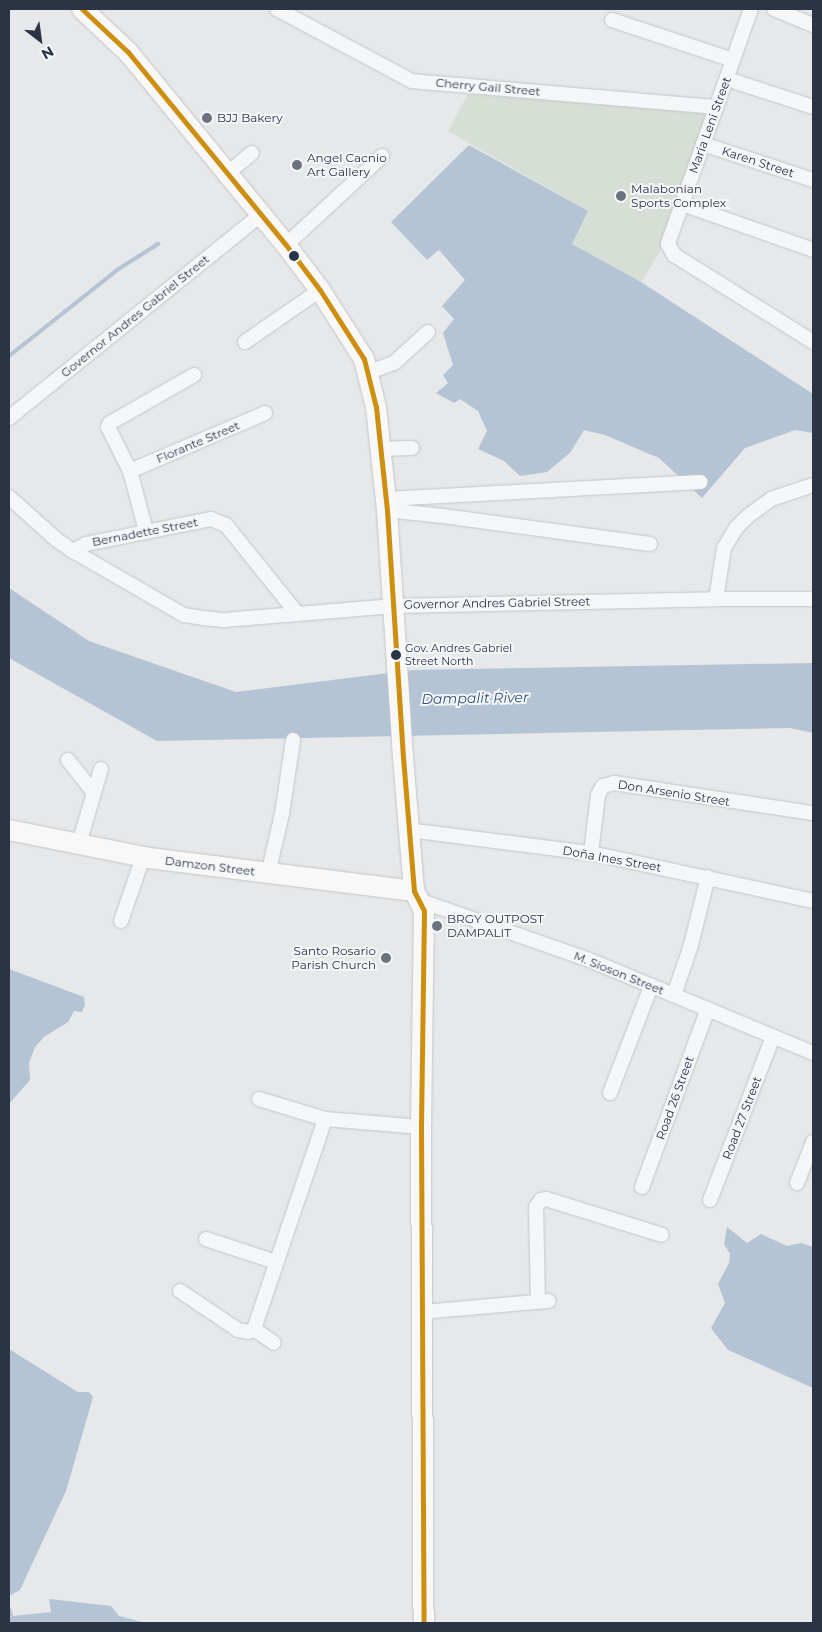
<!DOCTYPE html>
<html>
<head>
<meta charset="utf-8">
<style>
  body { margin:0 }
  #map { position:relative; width:822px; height:1632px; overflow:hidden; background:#e6e8ea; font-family:Montserrat,sans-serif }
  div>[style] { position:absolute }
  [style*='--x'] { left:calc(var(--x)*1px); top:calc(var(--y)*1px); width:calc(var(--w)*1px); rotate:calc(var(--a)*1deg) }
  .green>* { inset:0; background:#d6ded6 }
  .water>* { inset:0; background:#b4c4d5 }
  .stream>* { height:4px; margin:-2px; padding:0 2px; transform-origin:2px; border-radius:2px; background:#b4c4d5 }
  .roads { filter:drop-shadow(0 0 1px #c4c6c8) drop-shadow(0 0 1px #c4c6c8) }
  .street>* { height:14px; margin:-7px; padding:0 7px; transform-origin:7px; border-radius:7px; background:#f5f6f7 }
  .secondary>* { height:20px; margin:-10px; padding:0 10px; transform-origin:10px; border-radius:10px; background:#f8f8f8 }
  .bus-1>* { height:5px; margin:-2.5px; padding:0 2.5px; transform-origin:2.5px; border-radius:2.5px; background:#ce8f0e }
  .dots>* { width:14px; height:14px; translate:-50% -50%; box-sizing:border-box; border:2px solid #f4f6f9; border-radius:50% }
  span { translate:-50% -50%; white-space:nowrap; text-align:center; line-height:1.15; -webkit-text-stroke:4px #f4f6f9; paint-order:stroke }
  .bus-label { font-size:11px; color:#2b3445 }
  .left { translate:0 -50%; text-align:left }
  .street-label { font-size:12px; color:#2b3445 }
  .poi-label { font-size:12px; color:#2b3445 }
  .right { translate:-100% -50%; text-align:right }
  .water-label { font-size:14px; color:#34527a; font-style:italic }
  .frame { position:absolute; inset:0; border:10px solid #2b3445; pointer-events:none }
  .north { position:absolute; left:15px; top:15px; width:50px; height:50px; -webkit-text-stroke:4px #f4f6f9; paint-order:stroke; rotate:150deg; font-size:14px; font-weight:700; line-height:20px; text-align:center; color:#2b3445 }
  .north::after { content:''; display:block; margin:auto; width:18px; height:22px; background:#2b3445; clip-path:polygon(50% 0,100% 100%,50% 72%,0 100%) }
</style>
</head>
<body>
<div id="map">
  <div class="green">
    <div style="clip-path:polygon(468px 94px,709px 113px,662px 248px,641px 282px,571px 244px,588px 211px,448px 131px)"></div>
  </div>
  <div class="water">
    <div style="clip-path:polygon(469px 145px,588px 211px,572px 244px,641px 282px,813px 394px,813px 433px,795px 430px,745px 448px,702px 498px,659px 458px,605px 435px,584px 430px,570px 453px,547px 472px,520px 476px,504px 461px,478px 449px,487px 431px,478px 411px,460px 399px,454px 403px,436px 393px,448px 383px,443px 375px,453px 365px,443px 333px,454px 319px,442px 306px,465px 280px,439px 250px,427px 260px,391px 222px)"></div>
    <div style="clip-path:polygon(9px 588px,89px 641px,236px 692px,413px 670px,813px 663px,813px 733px,790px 728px,157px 741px,9px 658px)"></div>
    <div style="clip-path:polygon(9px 969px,84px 997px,85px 1005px,82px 1012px,74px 1011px,68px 1022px,44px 1037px,35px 1047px,29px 1063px,30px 1080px,9px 1104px)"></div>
    <div style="clip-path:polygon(727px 1227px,747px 1243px,761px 1234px,787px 1246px,801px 1243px,813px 1247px,813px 1388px,728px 1350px,711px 1328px,725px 1303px,718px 1284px,729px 1263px,730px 1254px,724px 1244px)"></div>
    <div style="clip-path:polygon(9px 1349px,78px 1392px,89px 1392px,93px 1397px,66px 1491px,20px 1590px,9px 1596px)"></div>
    <div style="clip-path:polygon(49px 1599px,111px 1606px,119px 1616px,146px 1623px,9px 1623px,9px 1609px,11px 1608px,13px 1616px,51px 1612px)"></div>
  </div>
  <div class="stream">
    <div style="--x:9;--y:356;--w:138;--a:-38.5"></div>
    <div style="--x:117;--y:270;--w:49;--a:-32.4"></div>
  </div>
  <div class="roads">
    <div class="street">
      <div style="--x:277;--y:9;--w:153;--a:28.1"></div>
      <div style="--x:412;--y:81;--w:305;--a:4.9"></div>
      <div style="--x:751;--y:9;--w:249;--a:109.5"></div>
      <div style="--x:668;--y:244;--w:13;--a:61"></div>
      <div style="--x:674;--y:255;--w:164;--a:32"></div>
      <div style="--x:774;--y:9;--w:42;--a:22.3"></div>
      <div style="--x:612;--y:20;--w:127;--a:18.3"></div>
      <div style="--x:727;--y:79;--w:90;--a:18"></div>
      <div style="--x:703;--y:144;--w:116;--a:18.1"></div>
      <div style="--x:228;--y:173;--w:31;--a:-40"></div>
      <div style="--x:682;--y:204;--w:139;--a:19.3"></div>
      <div style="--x:286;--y:245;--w:131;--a:-42.8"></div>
      <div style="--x:245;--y:342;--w:91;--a:-34.7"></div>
      <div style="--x:369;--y:372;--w:27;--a:-20"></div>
      <div style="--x:394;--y:363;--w:46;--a:-42.4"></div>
      <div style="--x:9;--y:418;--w:324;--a:-38.9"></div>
      <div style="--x:381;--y:449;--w:31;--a:-2"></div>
      <div style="--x:130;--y:471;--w:147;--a:-23.2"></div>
      <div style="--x:9;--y:497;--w:64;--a:41.9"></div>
      <div style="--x:57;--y:540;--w:19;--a:35"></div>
      <div style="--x:73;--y:551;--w:128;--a:30"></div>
      <div style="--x:184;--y:615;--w:20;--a:9"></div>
      <div style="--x:204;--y:618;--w:20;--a:6"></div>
      <div style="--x:224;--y:620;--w:171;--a:-4.7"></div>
      <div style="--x:394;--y:606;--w:322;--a:-1.2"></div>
      <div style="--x:716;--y:599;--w:97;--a:0"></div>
      <div style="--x:386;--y:499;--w:315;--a:-3.1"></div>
      <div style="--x:387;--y:510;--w:56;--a:6.1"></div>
      <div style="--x:443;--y:516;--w:209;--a:7.7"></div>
      <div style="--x:146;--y:531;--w:62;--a:-104.9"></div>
      <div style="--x:130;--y:471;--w:49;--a:-116.6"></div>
      <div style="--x:108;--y:427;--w:4;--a:-63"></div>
      <div style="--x:110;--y:423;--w:97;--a:-29.7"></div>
      <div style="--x:73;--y:551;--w:15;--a:-28"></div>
      <div style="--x:86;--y:544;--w:127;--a:-11.3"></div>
      <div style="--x:211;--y:519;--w:16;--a:22"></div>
      <div style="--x:226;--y:525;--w:112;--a:51.2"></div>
      <div style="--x:716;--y:599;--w:52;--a:-81.1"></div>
      <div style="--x:724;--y:548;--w:23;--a:-59"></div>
      <div style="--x:736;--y:528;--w:17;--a:-45"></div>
      <div style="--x:748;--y:516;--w:29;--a:-36"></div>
      <div style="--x:771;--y:499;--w:44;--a:-18.4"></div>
      <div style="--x:68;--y:760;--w:42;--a:51.8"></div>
      <div style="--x:408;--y:830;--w:184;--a:7.2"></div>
      <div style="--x:591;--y:853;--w:227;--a:12.2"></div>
      <div style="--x:79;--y:844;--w:78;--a:-73.7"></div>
      <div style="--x:591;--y:853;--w:58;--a:-83.1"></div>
      <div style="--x:598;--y:795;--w:10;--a:-61"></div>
      <div style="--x:603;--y:786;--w:11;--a:-15"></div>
      <div style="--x:614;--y:783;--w:201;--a:8.6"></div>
      <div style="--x:268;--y:874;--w:62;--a:-76.9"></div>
      <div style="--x:282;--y:814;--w:75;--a:-81.5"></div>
      <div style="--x:421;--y:901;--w:176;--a:19.3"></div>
      <div style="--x:587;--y:959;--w:245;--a:22.6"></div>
      <div style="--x:121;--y:921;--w:68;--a:-71"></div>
      <div style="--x:674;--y:995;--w:53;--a:-71.2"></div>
      <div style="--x:691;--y:945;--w:70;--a:-76"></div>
      <div style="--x:610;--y:1093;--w:115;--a:-69"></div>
      <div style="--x:259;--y:1099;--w:69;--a:16.9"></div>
      <div style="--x:325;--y:1119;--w:96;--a:4.8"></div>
      <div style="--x:797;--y:1183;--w:44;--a:-68.7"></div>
      <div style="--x:642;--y:1187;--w:190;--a:-69.7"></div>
      <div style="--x:710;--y:1200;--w:175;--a:-68.9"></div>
      <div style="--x:206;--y:1239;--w:74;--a:18.2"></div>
      <div style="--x:180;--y:1291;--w:70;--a:33.9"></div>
      <div style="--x:238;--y:1330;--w:10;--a:11"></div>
      <div style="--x:248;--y:1332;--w:7;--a:-27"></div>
      <div style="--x:254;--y:1329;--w:222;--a:-71.3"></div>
      <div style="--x:538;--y:1301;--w:94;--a:-91.2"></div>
      <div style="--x:536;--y:1207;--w:9;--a:-54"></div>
      <div style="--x:541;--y:1200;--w:5;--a:-11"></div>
      <div style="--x:546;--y:1199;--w:121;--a:17.2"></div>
      <div style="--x:422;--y:1312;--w:127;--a:-5"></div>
      <div style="--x:254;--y:1329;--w:24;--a:35"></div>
    </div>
    <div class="secondary">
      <div style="--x:82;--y:9;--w:63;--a:43.1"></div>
      <div style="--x:128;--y:52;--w:249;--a:50.7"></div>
      <div style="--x:286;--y:245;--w:56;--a:52.9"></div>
      <div style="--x:320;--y:290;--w:82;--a:57.5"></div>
      <div style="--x:364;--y:359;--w:49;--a:76"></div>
      <div style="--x:376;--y:407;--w:104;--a:83.9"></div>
      <div style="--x:387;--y:510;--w:248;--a:86.3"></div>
      <div style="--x:403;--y:757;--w:134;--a:85.3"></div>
      <div style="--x:414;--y:891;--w:22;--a:63"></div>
      <div style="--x:424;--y:911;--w:216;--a:90.8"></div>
      <div style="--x:421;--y:1127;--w:496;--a:89.7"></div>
      <div style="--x:9;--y:830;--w:143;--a:11.3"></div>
      <div style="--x:149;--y:858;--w:267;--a:7.1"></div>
    </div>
  </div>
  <div class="bus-1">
    <div style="--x:82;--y:9;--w:63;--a:43.1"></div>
    <div style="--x:128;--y:52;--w:249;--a:50.7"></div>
    <div style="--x:286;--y:245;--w:56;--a:52.9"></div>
    <div style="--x:320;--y:290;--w:82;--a:57.5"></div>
    <div style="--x:364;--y:359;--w:49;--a:76"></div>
    <div style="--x:376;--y:407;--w:104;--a:83.9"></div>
    <div style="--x:387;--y:510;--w:248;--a:86.3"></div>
    <div style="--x:403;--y:757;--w:134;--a:85.3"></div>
    <div style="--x:414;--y:891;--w:22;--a:63"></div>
    <div style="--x:424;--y:911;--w:216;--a:90.8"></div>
    <div style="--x:421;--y:1127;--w:496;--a:89.7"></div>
  </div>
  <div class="dots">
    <div style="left:207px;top:118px;background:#6c737f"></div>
    <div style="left:297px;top:165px;background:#6c737f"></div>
    <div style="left:621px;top:196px;background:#6c737f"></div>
    <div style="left:294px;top:256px;background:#2b3445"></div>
    <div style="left:396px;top:655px;background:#2b3445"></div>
    <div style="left:437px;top:926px;background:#6c737f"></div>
    <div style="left:386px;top:958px;background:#6c737f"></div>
  </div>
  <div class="bus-label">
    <span class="left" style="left:405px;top:655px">Gov. Andres Gabriel<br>Street North</span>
  </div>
  <div class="street-label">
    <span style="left:488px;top:87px;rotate:5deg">Cherry Gail Street</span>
    <span style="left:710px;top:125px;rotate:-70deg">Maria Leni Street</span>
    <span style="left:758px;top:162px;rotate:18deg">Karen Street</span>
    <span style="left:135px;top:316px;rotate:-39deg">Governor Andres Gabriel Street</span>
    <span style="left:198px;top:442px;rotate:-23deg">Florante Street</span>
    <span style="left:145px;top:532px;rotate:-11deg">Bernadette Street</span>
    <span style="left:497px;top:603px;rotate:-1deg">Governor Andres Gabriel Street</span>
    <span style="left:674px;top:793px;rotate:9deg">Don Arsenio Street</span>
    <span style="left:612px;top:859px;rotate:10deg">Doña Ines Street</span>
    <span style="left:210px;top:866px;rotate:7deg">Damzon Street</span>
    <span style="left:619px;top:973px;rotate:22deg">M. Sioson Street</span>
    <span style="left:675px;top:1098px;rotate:-70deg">Road 26 Street</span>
    <span style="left:742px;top:1118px;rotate:-69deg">Road 27 Street</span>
  </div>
  <div class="poi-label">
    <span class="left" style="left:217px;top:118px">BJJ Bakery</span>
    <span class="left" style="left:307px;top:165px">Angel Cacnio<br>Art Gallery</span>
    <span class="left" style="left:631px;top:196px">Malabonian<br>Sports Complex</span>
    <span class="left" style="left:447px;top:926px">BRGY OUTPOST<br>DAMPALIT</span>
    <span class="right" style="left:376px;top:958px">Santo Rosario<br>Parish Church</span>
  </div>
  <div class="water-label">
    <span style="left:475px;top:698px;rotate:-1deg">Dampalit River</span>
  </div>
  <div class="frame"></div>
  <div class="north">N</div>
</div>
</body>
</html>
